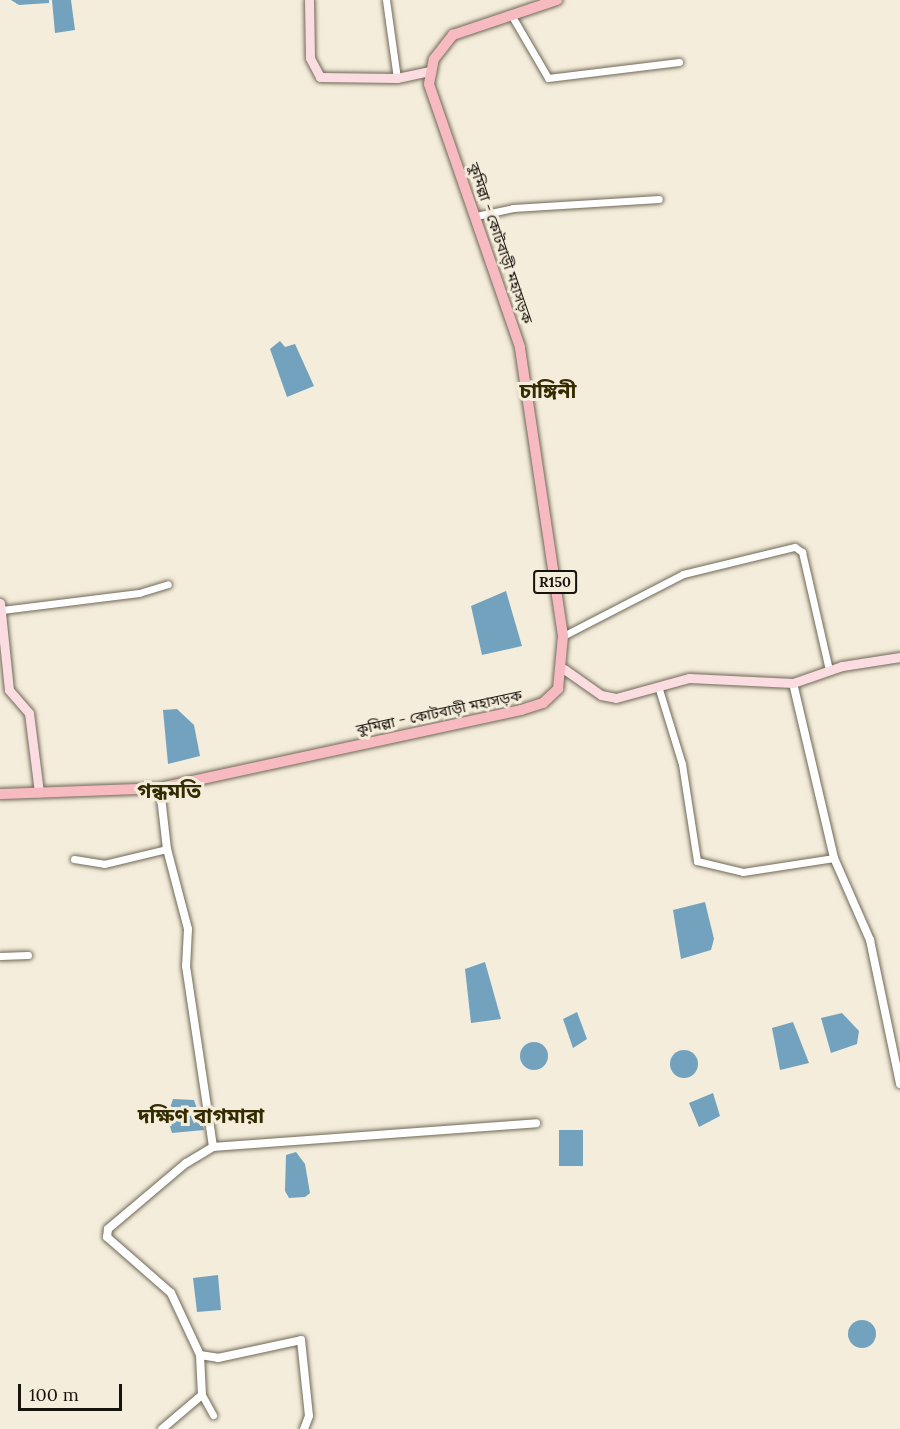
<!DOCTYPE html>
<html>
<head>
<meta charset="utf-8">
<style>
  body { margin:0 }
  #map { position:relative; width:900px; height:1429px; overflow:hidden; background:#f5eddb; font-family:Lora,"Noto Sans Bengali",serif }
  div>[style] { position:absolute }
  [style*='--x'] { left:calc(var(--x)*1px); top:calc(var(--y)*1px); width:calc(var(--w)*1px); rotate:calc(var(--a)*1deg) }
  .water>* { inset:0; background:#72a2be }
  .round { border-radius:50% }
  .roads { filter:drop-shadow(0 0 2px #6f6858) drop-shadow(0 0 2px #6f6858) }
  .minor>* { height:7px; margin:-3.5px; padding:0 3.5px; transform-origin:3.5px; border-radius:3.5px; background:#fff }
  .tertiary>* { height:8px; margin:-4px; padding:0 4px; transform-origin:4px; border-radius:4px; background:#fff }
  .secondary>* { height:9px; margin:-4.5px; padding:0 4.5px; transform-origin:4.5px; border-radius:4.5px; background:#fbdce0 }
  .primary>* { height:10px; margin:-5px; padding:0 5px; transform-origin:5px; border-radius:5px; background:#f8bac1 }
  span { translate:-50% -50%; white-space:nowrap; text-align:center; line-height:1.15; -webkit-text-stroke:6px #f5eddb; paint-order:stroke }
  .shield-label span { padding:2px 4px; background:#f5eddb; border:2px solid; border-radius:4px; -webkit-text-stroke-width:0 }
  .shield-label { font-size:14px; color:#16130d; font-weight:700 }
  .street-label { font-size:15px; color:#16130d }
  .district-label { font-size:21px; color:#342b00; font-weight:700 }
  .scale { position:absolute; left:18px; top:1384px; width:104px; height:27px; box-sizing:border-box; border:3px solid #16130d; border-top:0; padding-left:8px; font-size:18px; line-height:21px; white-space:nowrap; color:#16130d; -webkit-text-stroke:4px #f5eddb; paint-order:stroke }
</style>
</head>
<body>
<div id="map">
  <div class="water">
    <div style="clip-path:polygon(11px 0,49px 0,49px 3px,19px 5px)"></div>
    <div style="clip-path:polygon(52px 0,71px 0,75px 30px,55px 33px)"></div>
    <div style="clip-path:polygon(280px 341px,285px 347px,295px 344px,314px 386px,287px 397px,270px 349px)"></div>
    <div style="clip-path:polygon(506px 591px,522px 646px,482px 655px,471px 606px)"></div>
    <div style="clip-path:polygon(177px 709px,194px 725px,200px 756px,168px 764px,163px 710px)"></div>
    <div style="clip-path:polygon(705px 902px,714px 939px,711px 950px,681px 959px,673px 910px)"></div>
    <div style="clip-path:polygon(485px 962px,501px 1019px,471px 1023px,465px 969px)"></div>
    <div style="clip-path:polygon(577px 1012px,587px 1039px,573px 1048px,563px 1019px)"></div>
    <div style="clip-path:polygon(842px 1013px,859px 1031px,857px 1044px,831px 1053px,821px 1018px)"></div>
    <div style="clip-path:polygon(793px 1022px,809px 1063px,780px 1070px,772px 1028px)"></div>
    <div class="round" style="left:520px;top:1042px;width:28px;height:28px"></div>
    <div class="round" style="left:670px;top:1050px;width:28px;height:28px"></div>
    <div style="clip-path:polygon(713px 1093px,720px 1116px,699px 1127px,689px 1103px)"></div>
    <div style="clip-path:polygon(173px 1099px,194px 1100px,204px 1130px,172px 1133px,167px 1117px)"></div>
    <div style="clip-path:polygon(559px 1130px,583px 1130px,583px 1166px,559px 1166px)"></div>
    <div style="clip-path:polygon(296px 1152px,305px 1164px,310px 1193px,305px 1197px,289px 1198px,285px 1191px,286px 1155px)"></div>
    <div style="clip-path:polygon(218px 1275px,221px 1310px,197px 1312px,193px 1278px)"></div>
    <div class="round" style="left:848px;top:1320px;width:28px;height:28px"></div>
  </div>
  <div class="roads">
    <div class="minor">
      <div style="--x:386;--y:0;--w:79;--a:82"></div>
      <div style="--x:513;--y:18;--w:69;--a:59.7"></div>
      <div style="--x:548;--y:78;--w:132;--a:-7"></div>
      <div style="--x:476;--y:216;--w:38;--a:-12"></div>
      <div style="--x:513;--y:208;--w:146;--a:-3.5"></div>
      <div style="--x:2;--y:610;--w:138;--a:-7.1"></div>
      <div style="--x:139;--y:593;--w:30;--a:-17"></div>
      <div style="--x:563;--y:636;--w:135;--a:-27.3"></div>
      <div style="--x:683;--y:574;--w:115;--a:-13.6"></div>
      <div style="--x:795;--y:547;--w:9;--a:36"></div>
      <div style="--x:802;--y:552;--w:121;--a:77.1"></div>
      <div style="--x:658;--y:686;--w:82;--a:72.9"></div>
      <div style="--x:682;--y:764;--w:98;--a:81.2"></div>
      <div style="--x:697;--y:861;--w:47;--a:13.4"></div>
      <div style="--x:743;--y:872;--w:92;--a:-8.7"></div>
      <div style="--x:74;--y:859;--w:30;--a:9"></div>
      <div style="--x:104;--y:864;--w:65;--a:-13.4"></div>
      <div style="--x:0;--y:956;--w:28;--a:-2"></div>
      <div style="--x:202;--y:1395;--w:23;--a:61"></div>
    </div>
    <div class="tertiary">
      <div style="--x:793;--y:683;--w:180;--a:76.8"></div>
      <div style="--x:834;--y:858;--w:90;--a:66.3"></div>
      <div style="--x:870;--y:940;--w:147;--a:78.2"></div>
      <div style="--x:160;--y:788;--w:61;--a:83.5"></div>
      <div style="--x:167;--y:849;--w:83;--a:75.3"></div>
      <div style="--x:188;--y:929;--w:37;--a:93"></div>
      <div style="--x:186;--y:966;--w:183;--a:81.5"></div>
      <div style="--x:213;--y:1147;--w:31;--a:149"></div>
      <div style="--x:186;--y:1163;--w:102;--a:139.8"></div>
      <div style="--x:108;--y:1229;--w:8;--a:97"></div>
      <div style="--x:107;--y:1237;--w:85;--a:41.2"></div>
      <div style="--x:171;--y:1293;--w:68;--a:64.9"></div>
      <div style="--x:200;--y:1355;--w:18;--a:9"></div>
      <div style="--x:218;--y:1358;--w:85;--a:-12.2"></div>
      <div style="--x:301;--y:1340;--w:76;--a:84"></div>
      <div style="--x:309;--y:1416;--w:14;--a:111"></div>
      <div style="--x:213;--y:1147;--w:324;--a:-4.2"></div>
      <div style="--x:162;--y:1429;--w:52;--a:-40.4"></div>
      <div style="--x:202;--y:1395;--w:40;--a:-92.9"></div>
    </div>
    <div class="secondary">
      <div style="--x:309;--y:0;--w:58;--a:89"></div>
      <div style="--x:310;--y:58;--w:21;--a:62"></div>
      <div style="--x:320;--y:77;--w:77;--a:0.7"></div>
      <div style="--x:397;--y:78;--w:33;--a:-12"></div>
      <div style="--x:0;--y:603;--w:87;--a:84.1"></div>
      <div style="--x:9;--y:690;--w:30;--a:49"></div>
      <div style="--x:29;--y:713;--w:80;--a:82.8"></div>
      <div style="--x:564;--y:669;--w:45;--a:35.1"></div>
      <div style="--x:601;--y:695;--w:15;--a:11"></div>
      <div style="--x:616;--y:698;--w:76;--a:-15.3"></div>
      <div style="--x:689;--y:678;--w:104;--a:2.8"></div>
      <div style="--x:793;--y:683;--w:52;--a:-19.1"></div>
      <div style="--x:842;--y:666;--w:59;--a:-8.8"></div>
    </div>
    <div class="primary">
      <div style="--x:0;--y:794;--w:160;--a:-2.1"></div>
      <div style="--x:160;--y:788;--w:369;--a:-12.2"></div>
      <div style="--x:521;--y:710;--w:23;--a:-18"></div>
      <div style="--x:543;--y:703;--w:21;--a:-43"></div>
      <div style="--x:558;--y:689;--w:53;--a:-84.6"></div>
      <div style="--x:563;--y:636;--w:292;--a:-98.5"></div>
      <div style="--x:520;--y:347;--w:278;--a:-109.1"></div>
      <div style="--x:429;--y:84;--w:25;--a:-79"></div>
      <div style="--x:434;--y:59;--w:31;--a:-52"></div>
      <div style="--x:453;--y:35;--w:110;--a:-18.6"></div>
    </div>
  </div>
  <div class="shield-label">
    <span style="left:555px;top:582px">R150</span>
  </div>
  <div class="street-label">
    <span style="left:501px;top:243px;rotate:71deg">কুমিল্লা - কোটবাড়ী মহাসড়ক</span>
    <span style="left:439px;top:712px;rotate:-12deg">কুমিল্লা - কোটবাড়ী মহাসড়ক</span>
  </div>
  <div class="district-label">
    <span style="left:548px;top:391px">চাঙ্গিনী</span>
    <span style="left:169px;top:791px">গন্ধমতি</span>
    <span style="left:201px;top:1116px">দক্ষিণ বাগমারা</span>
  </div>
  <div class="scale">100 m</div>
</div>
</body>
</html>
